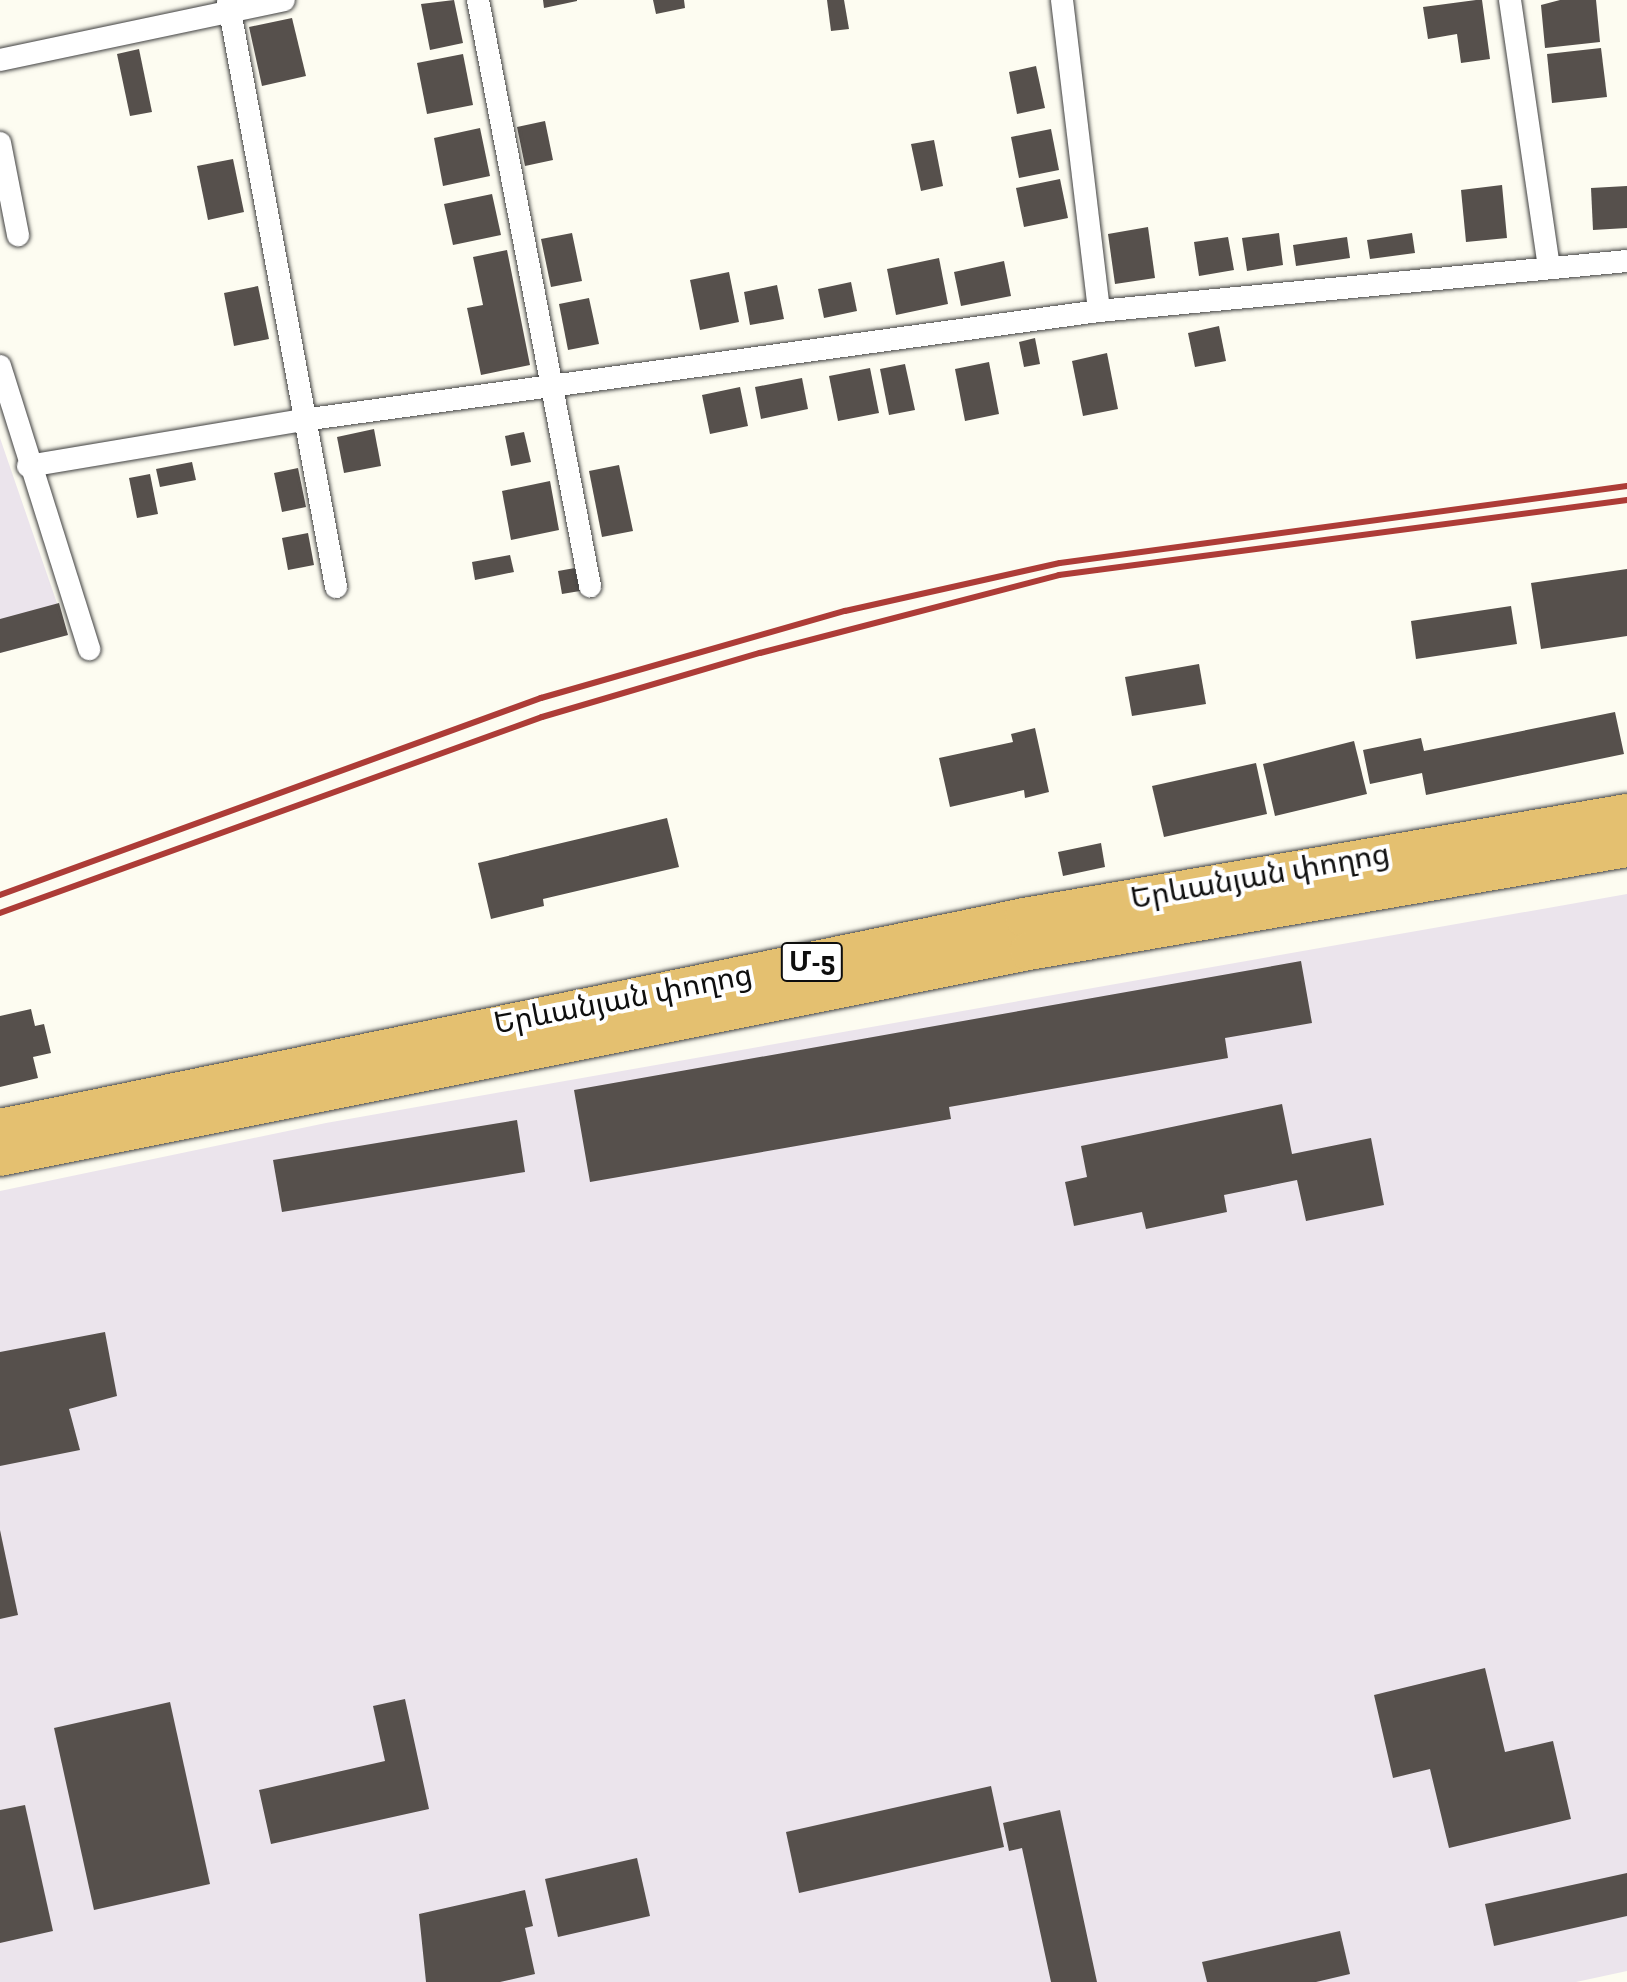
<!DOCTYPE html>
<html>
<head>
<meta charset="utf-8">
<style>
  body { margin:0 }
  #map { position:relative; width:1627px; height:1982px; overflow:hidden; background:#fdfcf1; font-family:"Zilla Slab","Noto Sans Armenian",serif }
  div>[style] { position:absolute }
  [style*='--x'] { left:calc(var(--x)*1px); top:calc(var(--y)*1px); width:calc(var(--w)*1px); rotate:calc(var(--a)*1deg) }
  .industrial>* { inset:0; background:#ebe4ec }
  .building>* { inset:0; background:#56504c }
  .roads { filter:drop-shadow(0 0 2px #414141) drop-shadow(0 0 2px #414141) }
  .minor>* { height:22px; margin:-11px; padding:0 11px; transform-origin:11px; border-radius:11px; background:#fff }
  .trunk>* { height:38px; margin:-19px; padding:0 19px; transform-origin:19px; border-radius:19px; background:#e4c070 }
  .rail>* { height:6px; margin:-3px; padding:0 3px; transform-origin:3px; border-radius:3px; background:#ad3c37 }
  span { translate:-50% -50%; white-space:nowrap; text-align:center; line-height:1.15; -webkit-text-stroke:8px #fff; paint-order:stroke }
  .shield-label span { padding:2px 6px; background:#fff; border:2px solid; border-radius:6px; -webkit-text-stroke-width:0 }
  .shield-label { font-size:28px; color:#0e0e0e; font-weight:700 }
  .street-label { font-size:30px; color:#0e0e0e }
</style>
</head>
<body>
<div id="map">
  <div class="industrial">
    <div style="clip-path:polygon(0 438px,68px 635px,0 653px)"></div>
    <div style="clip-path:polygon(1627px 894px,1627px 1971px,1576px 1982px,0 1982px,0 1191px,326px 1123px)"></div>
  </div>
  <div class="building">
    <div style="clip-path:polygon(454px 0,463px 43px,430px 50px,421px 4px)"></div>
    <div style="clip-path:polygon(543px 0,577px 0,577px 1px,544px 8px)"></div>
    <div style="clip-path:polygon(653px 0,684px 0,685px 8px,656px 14px)"></div>
    <div style="clip-path:polygon(827px 0,844px 0,849px 29px,831px 31px)"></div>
    <div style="clip-path:polygon(1476px 0,1482px 0,1490px 59px,1461px 63px,1457px 34px,1428px 39px,1423px 7px)"></div>
    <div style="clip-path:polygon(1560px 0,1596px 0,1600px 42px,1545px 48px,1541px 5px)"></div>
    <div style="clip-path:polygon(292px 18px,306px 76px,262px 86px,249px 27px)"></div>
    <div style="clip-path:polygon(1601px 48px,1607px 97px,1552px 103px,1547px 54px)"></div>
    <div style="clip-path:polygon(139px 49px,152px 112px,130px 116px,117px 54px)"></div>
    <div style="clip-path:polygon(463px 54px,473px 105px,427px 114px,417px 63px)"></div>
    <div style="clip-path:polygon(1036px 66px,1045px 108px,1017px 114px,1009px 72px)"></div>
    <div style="clip-path:polygon(545px 121px,553px 160px,525px 166px,517px 127px)"></div>
    <div style="clip-path:polygon(480px 128px,490px 176px,443px 186px,434px 138px)"></div>
    <div style="clip-path:polygon(1051px 129px,1059px 170px,1019px 178px,1011px 137px)"></div>
    <div style="clip-path:polygon(934px 140px,943px 186px,921px 191px,911px 144px)"></div>
    <div style="clip-path:polygon(233px 159px,244px 212px,208px 220px,197px 166px)"></div>
    <div style="clip-path:polygon(1060px 179px,1068px 218px,1024px 227px,1016px 188px)"></div>
    <div style="clip-path:polygon(1502px 185px,1507px 238px,1466px 242px,1461px 190px)"></div>
    <div style="clip-path:polygon(1627px 186px,1627px 228px,1593px 230px,1591px 188px)"></div>
    <div style="clip-path:polygon(492px 194px,501px 235px,453px 245px,444px 204px)"></div>
    <div style="clip-path:polygon(1148px 227px,1155px 278px,1115px 284px,1108px 234px)"></div>
    <div style="clip-path:polygon(572px 233px,582px 281px,551px 287px,541px 239px)"></div>
    <div style="clip-path:polygon(1279px 233px,1283px 265px,1247px 271px,1242px 238px)"></div>
    <div style="clip-path:polygon(1412px 233px,1415px 253px,1370px 259px,1367px 240px)"></div>
    <div style="clip-path:polygon(1228px 237px,1234px 270px,1199px 276px,1194px 242px)"></div>
    <div style="clip-path:polygon(1347px 237px,1350px 258px,1296px 266px,1293px 245px)"></div>
    <div style="clip-path:polygon(507px 250px,530px 365px,481px 375px,467px 308px,483px 305px,473px 257px)"></div>
    <div style="clip-path:polygon(939px 258px,948px 304px,896px 315px,887px 269px)"></div>
    <div style="clip-path:polygon(1004px 261px,1011px 296px,961px 306px,954px 272px)"></div>
    <div style="clip-path:polygon(729px 272px,739px 322px,700px 330px,690px 280px)"></div>
    <div style="clip-path:polygon(851px 282px,857px 311px,824px 318px,818px 289px)"></div>
    <div style="clip-path:polygon(777px 285px,784px 319px,750px 325px,744px 292px)"></div>
    <div style="clip-path:polygon(258px 286px,269px 339px,234px 346px,224px 293px)"></div>
    <div style="clip-path:polygon(589px 298px,599px 344px,568px 350px,559px 304px)"></div>
    <div style="clip-path:polygon(1219px 326px,1226px 361px,1195px 367px,1188px 333px)"></div>
    <div style="clip-path:polygon(1035px 338px,1040px 364px,1024px 367px,1019px 342px)"></div>
    <div style="clip-path:polygon(1107px 353px,1118px 409px,1083px 416px,1072px 361px)"></div>
    <div style="clip-path:polygon(989px 362px,999px 414px,965px 421px,955px 369px)"></div>
    <div style="clip-path:polygon(905px 364px,915px 410px,889px 415px,880px 369px)"></div>
    <div style="clip-path:polygon(870px 368px,879px 413px,838px 421px,829px 376px)"></div>
    <div style="clip-path:polygon(802px 378px,808px 409px,761px 419px,755px 387px)"></div>
    <div style="clip-path:polygon(740px 387px,748px 426px,710px 434px,702px 395px)"></div>
    <div style="clip-path:polygon(374px 429px,381px 466px,344px 473px,337px 437px)"></div>
    <div style="clip-path:polygon(524px 432px,531px 462px,511px 466px,505px 436px)"></div>
    <div style="clip-path:polygon(192px 462px,196px 480px,160px 487px,156px 469px)"></div>
    <div style="clip-path:polygon(619px 465px,633px 531px,602px 537px,589px 471px)"></div>
    <div style="clip-path:polygon(298px 468px,306px 507px,282px 512px,274px 473px)"></div>
    <div style="clip-path:polygon(150px 474px,158px 514px,137px 518px,129px 478px)"></div>
    <div style="clip-path:polygon(550px 481px,559px 530px,511px 540px,502px 491px)"></div>
    <div style="clip-path:polygon(308px 533px,314px 565px,288px 570px,282px 538px)"></div>
    <div style="clip-path:polygon(510px 555px,514px 572px,475px 580px,472px 562px)"></div>
    <div style="clip-path:polygon(575px 568px,580px 591px,562px 594px,558px 571px)"></div>
    <div style="clip-path:polygon(1627px 569px,1627px 636px,1541px 649px,1531px 583px)"></div>
    <div style="clip-path:polygon(59px 603px,68px 635px,0 653px,0 619px)"></div>
    <div style="clip-path:polygon(1511px 606px,1517px 644px,1416px 659px,1411px 621px)"></div>
    <div style="clip-path:polygon(1199px 664px,1206px 704px,1132px 716px,1125px 677px)"></div>
    <div style="clip-path:polygon(1615px 712px,1624px 754px,1426px 795px,1422px 773px,1370px 784px,1363px 750px,1421px 738px,1424px 751px)"></div>
    <div style="clip-path:polygon(1035px 728px,1049px 792px,1025px 798px,1024px 790px,950px 807px,939px 758px,1013px 742px,1011px 734px)"></div>
    <div style="clip-path:polygon(1354px 741px,1367px 794px,1275px 816px,1263px 764px)"></div>
    <div style="clip-path:polygon(1256px 763px,1267px 814px,1164px 837px,1152px 786px)"></div>
    <div style="clip-path:polygon(667px 818px,679px 867px,543px 899px,544px 906px,491px 919px,478px 863px)"></div>
    <div style="clip-path:polygon(1101px 843px,1105px 867px,1063px 876px,1058px 852px)"></div>
    <div style="clip-path:polygon(1301px 961px,1312px 1023px,1225px 1038px,1228px 1058px,949px 1107px,951px 1119px,590px 1182px,574px 1090px)"></div>
    <div style="clip-path:polygon(31px 1009px,35px 1026px,44px 1024px,51px 1053px,33px 1057px,38px 1078px,0 1087px,0 1016px)"></div>
    <div style="clip-path:polygon(1282px 1104px,1292px 1154px,1371px 1138px,1384px 1205px,1306px 1221px,1297px 1180px,1224px 1195px,1227px 1212px,1146px 1229px,1142px 1212px,1074px 1226px,1065px 1182px,1087px 1177px,1081px 1146px)"></div>
    <div style="clip-path:polygon(517px 1120px,525px 1172px,282px 1212px,273px 1160px)"></div>
    <div style="clip-path:polygon(105px 1332px,117px 1396px,69px 1409px,80px 1450px,0 1466px,0 1352px)"></div>
    <div style="clip-path:polygon(0 1530px,18px 1615px,0 1619px)"></div>
    <div style="clip-path:polygon(1485px 1668px,1505px 1752px,1553px 1741px,1571px 1819px,1449px 1848px,1430px 1769px,1393px 1778px,1374px 1695px)"></div>
    <div style="clip-path:polygon(405px 1699px,429px 1809px,271px 1844px,259px 1790px,385px 1761px,373px 1706px)"></div>
    <div style="clip-path:polygon(170px 1702px,210px 1884px,94px 1910px,54px 1728px)"></div>
    <div style="clip-path:polygon(991px 1786px,1004px 1847px,799px 1893px,786px 1832px)"></div>
    <div style="clip-path:polygon(25px 1805px,53px 1931px,0 1943px,0 1810px)"></div>
    <div style="clip-path:polygon(1060px 1810px,1097px 1982px,1051px 1982px,1022px 1848px,1009px 1851px,1003px 1823px)"></div>
    <div style="clip-path:polygon(637px 1858px,650px 1916px,558px 1937px,545px 1879px)"></div>
    <div style="clip-path:polygon(1627px 1873px,1627px 1916px,1494px 1946px,1485px 1904px)"></div>
    <div style="clip-path:polygon(525px 1890px,533px 1926px,525px 1928px,535px 1974px,500px 1982px,426px 1982px,419px 1914px)"></div>
    <div style="clip-path:polygon(1340px 1931px,1350px 1974px,1316px 1982px,1207px 1982px,1202px 1962px)"></div>
  </div>
  <div class="roads">
    <div class="minor">
      <div style="--x:228;--y:0;--w:597;--a:79.57"></div>
      <div style="--x:478;--y:0;--w:597;--a:79.18"></div>
      <div style="--x:1062;--y:0;--w:313;--a:83.2"></div>
      <div style="--x:1510;--y:0;--w:269;--a:81.7"></div>
      <div style="--x:0;--y:60;--w:290;--a:-11.9"></div>
      <div style="--x:0;--y:143;--w:94;--a:78.9"></div>
      <div style="--x:0;--y:366;--w:297;--a:72.5"></div>
      <div style="--x:28;--y:466;--w:279;--a:-9.5"></div>
      <div style="--x:303;--y:420;--w:803;--a:-7.8"></div>
      <div style="--x:1099;--y:311;--w:530;--a:-5.41"></div>
    </div>
    <div class="trunk">
      <div style="--x:0;--y:1128;--w:1046;--a:-11.64"></div>
      <div style="--x:1024;--y:917;--w:612;--a:-9.79"></div>
      <div style="--x:0;--y:1157;--w:1049;--a:-11.32"></div>
      <div style="--x:1029;--y:951;--w:607;--a:-9.77"></div>
    </div>
  </div>
  <div class="rail">
    <div style="--x:0;--y:895;--w:576;--a:-20.01"></div>
    <div style="--x:541;--y:698;--w:316;--a:-16"></div>
    <div style="--x:845;--y:611;--w:220;--a:-12.6"></div>
    <div style="--x:1060;--y:563;--w:572;--a:-7.73"></div>
    <div style="--x:0;--y:913;--w:576;--a:-19.88"></div>
    <div style="--x:542;--y:717;--w:227;--a:-16.4"></div>
    <div style="--x:760;--y:653;--w:309;--a:-14.6"></div>
    <div style="--x:1059;--y:575;--w:573;--a:-7.52"></div>
  </div>
  <div class="shield-label">
    <span style="left:812px;top:962px">Մ-5</span>
  </div>
  <div class="street-label">
    <span style="left:1260px;top:876px;rotate:-10deg">Երևանյան փողոց</span>
    <span style="left:623px;top:999px;rotate:-11deg">Երևանյան փողոց</span>
  </div>
</div>
</body>
</html>
